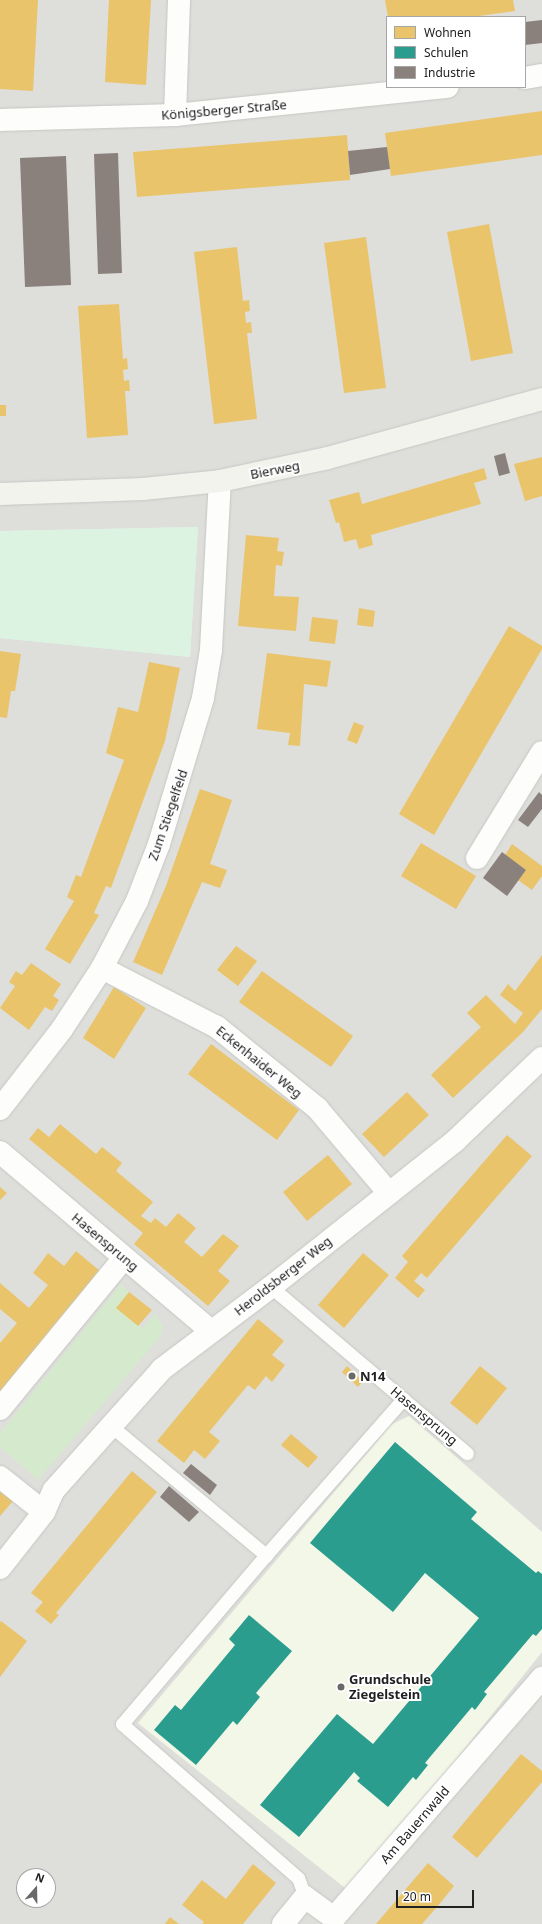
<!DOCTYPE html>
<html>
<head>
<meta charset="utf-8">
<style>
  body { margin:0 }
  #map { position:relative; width:542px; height:1924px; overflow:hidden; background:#efefea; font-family:"Noto Sans",sans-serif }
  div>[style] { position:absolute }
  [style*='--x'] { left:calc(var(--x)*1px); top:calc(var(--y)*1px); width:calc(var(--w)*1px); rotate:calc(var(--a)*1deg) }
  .residential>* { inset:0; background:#dededb }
  .education>* { inset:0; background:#f3f7e7 }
  .grass>* { inset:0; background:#d5eacc }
  .park>* { inset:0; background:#dbf3e0 }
  .homes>* { inset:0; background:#e9c46a }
  .schools>* { inset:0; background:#2a9d8f }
  .industry>* { inset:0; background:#8a817c }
  .roads { filter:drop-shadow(0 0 1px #c6c6c4) drop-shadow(0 0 1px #c6c6c4) }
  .service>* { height:13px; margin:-6.5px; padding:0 6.5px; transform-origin:6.5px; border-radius:6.5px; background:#fdfdfc }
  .minor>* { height:22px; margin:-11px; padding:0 11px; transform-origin:11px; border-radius:11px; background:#fdfdfc }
  .secondary>* { height:22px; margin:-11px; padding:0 11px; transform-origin:11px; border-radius:11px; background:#f2f3ed }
  .dots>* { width:11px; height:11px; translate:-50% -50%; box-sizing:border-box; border:2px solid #fff; border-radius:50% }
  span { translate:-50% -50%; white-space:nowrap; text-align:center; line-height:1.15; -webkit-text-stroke:4px #fff; paint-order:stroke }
  .street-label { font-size:13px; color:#212121 }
  .poi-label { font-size:13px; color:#212121; font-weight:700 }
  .left { translate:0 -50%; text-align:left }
  .legend { position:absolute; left:386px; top:16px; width:140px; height:72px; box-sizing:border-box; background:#fff; border:1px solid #a6a6a6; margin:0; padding:5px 7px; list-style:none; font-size:12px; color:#212121 }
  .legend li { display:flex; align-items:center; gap:8px; height:20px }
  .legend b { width:20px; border:1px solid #a6a6a6 }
  .north { position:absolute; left:16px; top:1868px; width:40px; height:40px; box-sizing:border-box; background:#fff; border:1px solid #a6a6a6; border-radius:50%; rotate:20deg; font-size:11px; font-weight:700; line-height:16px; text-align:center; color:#212121 }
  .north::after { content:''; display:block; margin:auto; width:14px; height:18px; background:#696967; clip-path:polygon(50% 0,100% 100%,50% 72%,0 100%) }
  .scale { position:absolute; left:396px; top:1890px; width:78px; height:18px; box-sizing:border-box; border:2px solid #212121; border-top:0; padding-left:5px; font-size:12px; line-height:14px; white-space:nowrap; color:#212121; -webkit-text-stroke:3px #fff; paint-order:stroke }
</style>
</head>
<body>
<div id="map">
  <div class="residential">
    <div style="clip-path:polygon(evenodd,0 0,542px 0,542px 1924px,0 1924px,0 638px,190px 657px,198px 527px,0 531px,0 0,387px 17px,525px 17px,525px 87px,387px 87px,387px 17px,0 0,24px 1876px,48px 1876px,48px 1900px,24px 1900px,24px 1876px)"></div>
  </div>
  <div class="education">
    <div style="clip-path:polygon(409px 1416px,542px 1532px,542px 1652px,350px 1892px,138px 1723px,392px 1424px)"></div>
  </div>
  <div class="grass">
    <div style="clip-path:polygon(121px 1284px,129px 1292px,118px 1307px,143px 1328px,155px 1314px,163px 1326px,159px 1338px,38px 1480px,0 1447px,0 1433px)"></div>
  </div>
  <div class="park">
    <div style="clip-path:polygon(198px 527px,190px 657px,0 638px,0 531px)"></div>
  </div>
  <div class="homes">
    <div style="clip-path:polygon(0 0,38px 0,33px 91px,0 89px)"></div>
    <div style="clip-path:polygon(109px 0,151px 0,146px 85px,105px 82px)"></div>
    <div style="clip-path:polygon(385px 0,513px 0,515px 11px,471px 17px,388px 17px)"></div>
    <div style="clip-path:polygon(542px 111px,542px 155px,391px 176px,385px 133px)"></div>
    <div style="clip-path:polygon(347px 135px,350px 180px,137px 197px,133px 152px)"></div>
    <div style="clip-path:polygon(489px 224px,513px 353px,471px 361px,447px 232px)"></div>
    <div style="clip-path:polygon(366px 237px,386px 388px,344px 393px,324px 243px)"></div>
    <div style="clip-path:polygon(237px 247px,243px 301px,249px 300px,250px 311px,245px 312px,246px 323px,251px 322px,252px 333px,247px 333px,257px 419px,214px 424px,194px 252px)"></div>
    <div style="clip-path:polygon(119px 304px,123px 359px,127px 358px,128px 369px,123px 370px,124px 381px,129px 380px,130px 391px,125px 391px,128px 435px,87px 438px,78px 306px)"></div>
    <div style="clip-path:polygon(0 405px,6px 405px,6px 416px,0 416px)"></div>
    <div style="clip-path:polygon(542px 457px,542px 496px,525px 501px,514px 464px)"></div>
    <div style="clip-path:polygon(484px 468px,487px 479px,474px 483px,481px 504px,371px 535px,373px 545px,359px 549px,356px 539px,344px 542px,339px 522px,336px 523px,329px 500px,359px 492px,362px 504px)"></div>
    <div style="clip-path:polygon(246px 535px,279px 538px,277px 551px,284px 552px,282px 566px,276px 565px,274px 596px,299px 597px,296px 631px,238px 626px)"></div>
    <div style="clip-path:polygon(359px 608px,375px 611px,373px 627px,357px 625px)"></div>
    <div style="clip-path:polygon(312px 617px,338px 620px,335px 644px,309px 641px)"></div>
    <div style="clip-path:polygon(509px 626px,542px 646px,542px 649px,434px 835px,399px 814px)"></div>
    <div style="clip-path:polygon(0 651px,21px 654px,15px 691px,11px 691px,7px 718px,0 717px)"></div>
    <div style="clip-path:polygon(267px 653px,331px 661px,327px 687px,304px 684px,300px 746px,288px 745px,290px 733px,257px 729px)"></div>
    <div style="clip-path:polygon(149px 662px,180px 668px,165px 741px,111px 888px,106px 886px,94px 913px,99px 915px,70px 964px,45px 949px,74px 901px,67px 897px,76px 875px,81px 877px,124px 760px,106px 753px,118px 707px,138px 712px)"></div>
    <div style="clip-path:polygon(354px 722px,364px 726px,357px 744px,347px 740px)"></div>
    <div style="clip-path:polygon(200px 789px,232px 800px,210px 864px,227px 870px,220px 888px,202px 882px,162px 975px,133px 962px,166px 886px)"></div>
    <div style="clip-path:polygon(421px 843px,476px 876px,456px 909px,401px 876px)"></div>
    <div style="clip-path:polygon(512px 844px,542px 866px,542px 876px,532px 890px,518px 880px,526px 870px,505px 855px)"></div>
    <div style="clip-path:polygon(236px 946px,257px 961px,238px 986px,217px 970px)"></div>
    <div style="clip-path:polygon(542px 955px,542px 1009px,523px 1032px,453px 1098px,431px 1075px,481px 1027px,467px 1013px,486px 995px,515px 1024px,523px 1013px,500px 995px,508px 984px,515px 991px)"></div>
    <div style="clip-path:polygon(31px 963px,61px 984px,53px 996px,59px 1000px,52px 1011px,45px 1007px,29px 1030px,0 1008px,15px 986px,9px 982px,16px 971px,22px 975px)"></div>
    <div style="clip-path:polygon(262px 971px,353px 1036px,331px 1067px,239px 1002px)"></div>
    <div style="clip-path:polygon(114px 987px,146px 1008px,114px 1059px,83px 1038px)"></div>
    <div style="clip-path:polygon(211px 1044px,299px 1110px,277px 1140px,188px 1074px)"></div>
    <div style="clip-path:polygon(407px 1092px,429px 1115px,384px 1157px,362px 1134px)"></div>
    <div style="clip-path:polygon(60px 1124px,96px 1154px,102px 1147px,122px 1163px,116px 1171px,153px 1202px,141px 1216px,151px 1223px,155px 1218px,166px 1227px,178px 1213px,196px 1228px,184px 1242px,202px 1257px,223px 1234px,239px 1246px,218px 1271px,230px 1281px,208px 1306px,134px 1244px,143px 1233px,29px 1139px,38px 1128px,49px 1137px)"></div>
    <div style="clip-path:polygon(507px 1135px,532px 1156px,427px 1278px,421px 1273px,414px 1281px,425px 1290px,418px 1298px,395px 1278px,408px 1262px,402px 1256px)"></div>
    <div style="clip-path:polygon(328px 1155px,352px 1184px,307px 1221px,283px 1192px)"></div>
    <div style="clip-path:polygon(0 1187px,7px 1193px,0 1200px)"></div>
    <div style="clip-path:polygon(76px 1251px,100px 1271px,0 1393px,0 1343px,17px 1323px,0 1309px,0 1283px,29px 1308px,48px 1285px,33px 1273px,43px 1260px,48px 1253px,64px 1266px)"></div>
    <div style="clip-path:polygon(363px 1253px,389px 1275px,344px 1328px,318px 1305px)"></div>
    <div style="clip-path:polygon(129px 1292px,152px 1310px,138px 1326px,116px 1308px)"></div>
    <div style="clip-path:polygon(258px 1319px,284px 1341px,272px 1355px,285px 1365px,272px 1382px,266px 1376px,255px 1390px,248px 1385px,209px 1432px,220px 1441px,205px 1459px,194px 1450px,184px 1463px,157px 1441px)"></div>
    <div style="clip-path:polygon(347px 1366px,363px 1381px,358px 1387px,342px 1372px)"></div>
    <div style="clip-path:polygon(480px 1366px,507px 1388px,477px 1425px,450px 1403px)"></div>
    <div style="clip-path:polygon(291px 1434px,318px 1457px,308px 1468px,281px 1445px)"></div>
    <div style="clip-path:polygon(132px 1471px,157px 1492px,56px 1613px,59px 1615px,51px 1624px,35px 1611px,43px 1602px,31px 1593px)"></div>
    <div style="clip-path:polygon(0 1490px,13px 1501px,0 1516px)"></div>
    <div style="clip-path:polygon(1px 1621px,27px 1641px,0 1677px,0 1622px)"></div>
    <div style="clip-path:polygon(521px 1754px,542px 1771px,542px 1782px,477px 1858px,452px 1837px)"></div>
    <div style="clip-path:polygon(428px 1863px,454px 1886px,437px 1907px,422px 1924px,376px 1924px)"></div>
    <div style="clip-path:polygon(253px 1864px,276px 1883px,243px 1924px,202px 1924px,204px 1922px,182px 1905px,202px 1880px,226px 1899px)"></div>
    <div style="clip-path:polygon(170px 1917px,179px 1924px,165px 1924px)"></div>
  </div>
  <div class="schools">
    <div style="clip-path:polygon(395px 1442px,477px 1512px,471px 1519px,536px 1573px,538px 1571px,542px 1574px,542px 1629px,536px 1636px,533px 1634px,484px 1692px,487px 1694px,475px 1710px,472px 1707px,425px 1763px,428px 1765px,416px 1780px,413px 1777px,388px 1807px,357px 1781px,360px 1778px,354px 1772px,299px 1837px,260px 1805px,337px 1714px,373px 1744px,479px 1618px,425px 1573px,393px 1612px,310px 1543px)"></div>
    <div style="clip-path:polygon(249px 1615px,292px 1651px,256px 1693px,260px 1697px,237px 1725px,233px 1721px,196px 1765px,154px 1730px,175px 1705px,181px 1710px,235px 1645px,229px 1639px)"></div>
  </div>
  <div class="industry">
    <div style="clip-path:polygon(542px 20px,542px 43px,525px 45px,525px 22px)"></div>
    <div style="clip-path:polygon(387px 147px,390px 169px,350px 175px,348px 151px)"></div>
    <div style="clip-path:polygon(118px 153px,122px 273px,98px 274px,94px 154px)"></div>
    <div style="clip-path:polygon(66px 156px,71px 285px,25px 287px,20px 158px)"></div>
    <div style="clip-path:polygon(505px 453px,510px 473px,499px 476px,494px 456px)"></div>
    <div style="clip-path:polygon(539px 792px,542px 795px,542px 809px,528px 827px,518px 820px)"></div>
    <div style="clip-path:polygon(502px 852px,526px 870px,507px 896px,483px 878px)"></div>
    <div style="clip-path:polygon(191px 1464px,217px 1485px,210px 1495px,183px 1473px)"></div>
    <div style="clip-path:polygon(169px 1486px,199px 1512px,189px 1522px,160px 1497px)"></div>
  </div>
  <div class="roads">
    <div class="service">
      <div style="--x:271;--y:1287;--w:257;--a:40.3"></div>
      <div style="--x:111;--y:1426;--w:202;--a:39.8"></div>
      <div style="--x:305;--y:1897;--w:20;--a:-110"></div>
      <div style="--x:298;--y:1878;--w:234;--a:-138.8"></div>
      <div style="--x:122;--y:1724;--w:222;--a:-49.6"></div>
      <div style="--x:266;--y:1555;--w:208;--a:-48.7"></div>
    </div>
    <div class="minor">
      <div style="--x:525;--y:78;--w:17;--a:-10"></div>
      <div style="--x:175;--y:115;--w:115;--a:-88"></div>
      <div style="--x:0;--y:120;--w:175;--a:-1.6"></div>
      <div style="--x:175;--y:115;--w:274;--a:-5.9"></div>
      <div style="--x:477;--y:858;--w:124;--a:-58.5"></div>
      <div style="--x:102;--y:968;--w:129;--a:27.2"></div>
      <div style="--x:217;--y:1027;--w:129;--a:39"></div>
      <div style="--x:317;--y:1108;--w:110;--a:49.8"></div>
      <div style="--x:0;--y:1109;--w:101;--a:-52.2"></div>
      <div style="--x:62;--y:1029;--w:73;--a:-56.7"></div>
      <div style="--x:102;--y:968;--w:76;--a:-62.4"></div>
      <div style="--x:137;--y:901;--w:61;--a:-68.9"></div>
      <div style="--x:159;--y:844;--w:152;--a:-73.2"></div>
      <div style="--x:203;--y:698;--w:49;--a:-80.5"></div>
      <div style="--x:211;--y:650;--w:169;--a:-87"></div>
      <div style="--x:0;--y:1152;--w:277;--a:40.3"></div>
      <div style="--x:0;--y:1409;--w:195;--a:-50.6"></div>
      <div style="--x:0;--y:1477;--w:56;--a:38.5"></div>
      <div style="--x:0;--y:1568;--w:71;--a:-51.8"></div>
      <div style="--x:44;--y:1512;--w:24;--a:-66"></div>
      <div style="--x:54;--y:1490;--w:162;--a:-48.2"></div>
      <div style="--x:162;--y:1369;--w:136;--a:-37"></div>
      <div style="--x:271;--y:1287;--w:235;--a:-38.4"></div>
      <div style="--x:455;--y:1141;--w:120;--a:-43.7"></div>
      <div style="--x:283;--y:1924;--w:35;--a:-51"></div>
      <div style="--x:305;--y:1897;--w:36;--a:36"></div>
      <div style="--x:334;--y:1918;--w:318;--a:-49.1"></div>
    </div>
    <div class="secondary">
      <div style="--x:0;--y:494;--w:143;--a:-2"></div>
      <div style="--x:143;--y:489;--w:77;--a:-5.9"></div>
      <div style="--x:220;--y:481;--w:110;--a:-12"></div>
      <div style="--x:328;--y:458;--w:222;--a:-15.4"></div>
    </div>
  </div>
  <div class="dots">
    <div style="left:352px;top:1376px;background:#696967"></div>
    <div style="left:341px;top:1687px;background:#696967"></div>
  </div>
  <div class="street-label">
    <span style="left:224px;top:110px;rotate:-5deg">Königsberger Straße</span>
    <span style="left:275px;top:470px;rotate:-11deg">Bierweg</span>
    <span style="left:168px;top:815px;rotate:-71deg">Zum Stiegelfeld</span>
    <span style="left:259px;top:1062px;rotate:39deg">Eckenhaider Weg</span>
    <span style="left:105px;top:1242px;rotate:40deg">Hasensprung</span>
    <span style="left:283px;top:1276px;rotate:-38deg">Heroldsberger Weg</span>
    <span style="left:424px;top:1416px;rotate:40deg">Hasensprung</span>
    <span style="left:415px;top:1825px;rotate:-49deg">Am Bauernwald</span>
  </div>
  <div class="poi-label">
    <span class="left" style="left:360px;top:1376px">N14</span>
    <span class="left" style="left:349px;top:1687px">Grundschule<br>Ziegelstein</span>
  </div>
  <ul class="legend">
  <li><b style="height:11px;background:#e9c46a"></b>Wohnen</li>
  <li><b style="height:11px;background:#2a9d8f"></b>Schulen</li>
  <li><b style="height:11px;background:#8a817c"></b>Industrie</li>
  </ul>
  <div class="north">N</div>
  <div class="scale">20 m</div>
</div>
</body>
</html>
